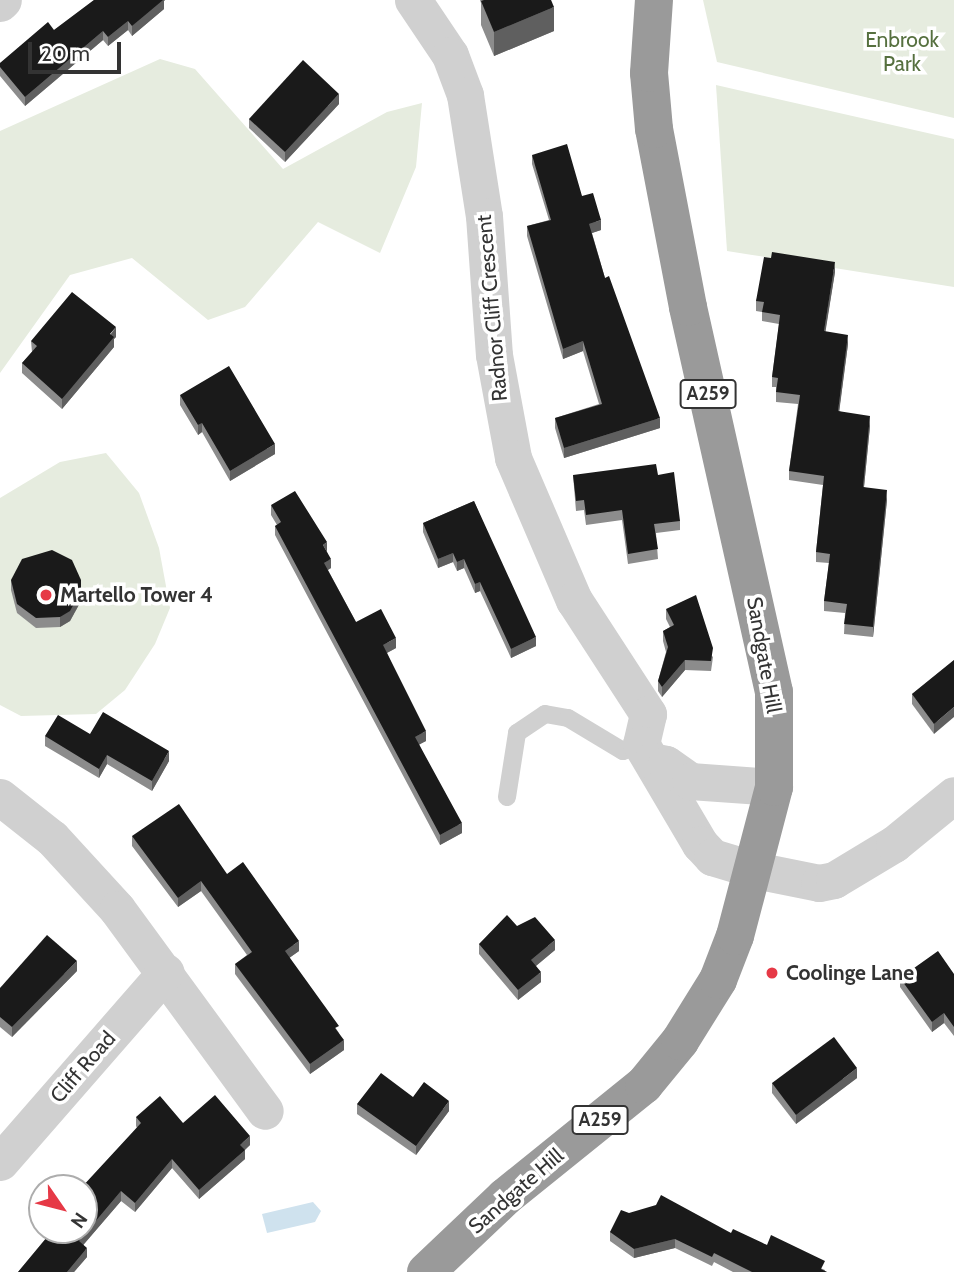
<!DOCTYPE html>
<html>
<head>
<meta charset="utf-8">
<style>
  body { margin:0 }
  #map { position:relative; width:954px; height:1272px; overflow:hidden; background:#fff; font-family:Cabin,sans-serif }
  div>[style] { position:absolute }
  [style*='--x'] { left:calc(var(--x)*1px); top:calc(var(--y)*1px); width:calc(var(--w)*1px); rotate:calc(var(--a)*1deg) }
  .green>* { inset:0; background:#e6ecdf }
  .water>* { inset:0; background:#cfe2ee }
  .lane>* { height:18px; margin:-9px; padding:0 9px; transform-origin:9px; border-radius:9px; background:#d0d0d0 }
  .street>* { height:37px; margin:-18.5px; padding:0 18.5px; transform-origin:18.5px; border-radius:18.5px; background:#d0d0d0 }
  .highway>* { height:38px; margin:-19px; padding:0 19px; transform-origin:19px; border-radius:19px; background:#9a9a9a }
  .wall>* { inset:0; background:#8c8c8c }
  .shaded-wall>* { inset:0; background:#5f5f5f }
  .building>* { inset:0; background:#1a1a1a }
  .dots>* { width:19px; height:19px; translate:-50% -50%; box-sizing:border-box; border:4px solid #fff; border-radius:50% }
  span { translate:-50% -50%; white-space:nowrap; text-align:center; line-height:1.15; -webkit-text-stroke:7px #fff; paint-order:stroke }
  .shield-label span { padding:2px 5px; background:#fff; border:2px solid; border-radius:5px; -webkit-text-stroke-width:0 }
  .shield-label { font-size:19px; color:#333; font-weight:700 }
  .park-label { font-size:21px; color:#56703f }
  .street-label { font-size:21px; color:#333 }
  .poi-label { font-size:21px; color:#333; font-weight:700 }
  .left { translate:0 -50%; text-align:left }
  .north { position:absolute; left:28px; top:1174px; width:70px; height:70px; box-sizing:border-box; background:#fff; border:2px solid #adadad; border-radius:50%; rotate:125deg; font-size:19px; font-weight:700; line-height:28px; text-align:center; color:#333 }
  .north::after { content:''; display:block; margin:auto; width:24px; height:32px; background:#e63946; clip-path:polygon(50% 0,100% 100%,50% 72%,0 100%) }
  .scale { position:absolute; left:28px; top:42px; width:93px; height:32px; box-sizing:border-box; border:4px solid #333; border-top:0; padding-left:9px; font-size:21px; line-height:24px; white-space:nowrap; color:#333; -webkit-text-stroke:5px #fff; paint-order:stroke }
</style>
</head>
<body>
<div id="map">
  <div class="green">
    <div style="clip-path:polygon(703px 0,954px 0,954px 118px,717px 62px)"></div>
    <div style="clip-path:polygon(160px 59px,195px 69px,283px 169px,387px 112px,422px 103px,416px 167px,380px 253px,318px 222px,245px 307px,208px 320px,132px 258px,70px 275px,0 373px,0 131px)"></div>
    <div style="clip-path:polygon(716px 85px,954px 139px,954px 287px,727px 251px)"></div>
    <div style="clip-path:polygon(106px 453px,139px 493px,159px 548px,170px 608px,155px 644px,125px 690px,96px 714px,21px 716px,0 705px,0 498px,60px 462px)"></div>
  </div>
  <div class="water">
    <div style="clip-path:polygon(313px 1202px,321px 1211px,315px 1222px,267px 1233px,262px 1214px)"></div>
  </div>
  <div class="lane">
    <div style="--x:507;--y:797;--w:65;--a:-81.1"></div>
    <div style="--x:517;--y:733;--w:34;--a:-34"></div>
    <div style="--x:545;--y:714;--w:23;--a:10"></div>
    <div style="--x:568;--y:718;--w:64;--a:31"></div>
    <div style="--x:623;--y:751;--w:19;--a:-21"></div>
  </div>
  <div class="street">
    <div style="--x:413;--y:0;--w:66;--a:56.1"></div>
    <div style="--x:450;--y:55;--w:43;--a:69.4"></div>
    <div style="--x:465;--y:95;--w:122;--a:81.1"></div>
    <div style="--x:484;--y:216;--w:139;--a:85.9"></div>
    <div style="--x:494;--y:355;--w:105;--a:79.5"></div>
    <div style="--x:513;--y:458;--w:155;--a:66.8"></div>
    <div style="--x:574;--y:600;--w:136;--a:57"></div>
    <div style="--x:648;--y:714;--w:31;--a:103"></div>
    <div style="--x:641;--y:744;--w:116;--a:59.5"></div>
    <div style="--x:700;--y:844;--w:18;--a:47"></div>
    <div style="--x:712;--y:857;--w:45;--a:16.8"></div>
    <div style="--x:755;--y:870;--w:65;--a:11.5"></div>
    <div style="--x:819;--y:883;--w:15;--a:-11"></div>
    <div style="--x:834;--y:880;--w:70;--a:-31"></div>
    <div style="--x:894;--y:844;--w:77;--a:-39.2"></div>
    <div style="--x:0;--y:3;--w:4;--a:-45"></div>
    <div style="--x:652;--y:761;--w:14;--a:12"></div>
    <div style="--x:666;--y:764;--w:29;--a:35"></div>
    <div style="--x:690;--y:781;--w:84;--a:4.1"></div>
    <div style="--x:0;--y:797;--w:66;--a:38.3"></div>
    <div style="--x:52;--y:838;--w:96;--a:47.5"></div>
    <div style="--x:117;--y:909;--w:250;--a:53.8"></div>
    <div style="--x:0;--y:1162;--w:252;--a:-48.9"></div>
  </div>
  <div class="highway">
    <div style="--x:426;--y:1272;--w:109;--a:-43.5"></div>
    <div style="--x:505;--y:1197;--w:179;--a:-38.9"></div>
    <div style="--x:644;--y:1085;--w:57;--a:-50.7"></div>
    <div style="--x:680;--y:1041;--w:72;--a:-58.1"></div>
    <div style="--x:718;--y:980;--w:47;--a:-68.9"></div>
    <div style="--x:735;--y:936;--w:154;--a:-75.3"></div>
    <div style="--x:774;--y:787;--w:95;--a:-90"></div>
    <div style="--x:774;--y:692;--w:394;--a:-102.6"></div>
    <div style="--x:688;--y:307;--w:181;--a:-100.8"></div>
    <div style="--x:654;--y:129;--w:56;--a:-95.1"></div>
    <div style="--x:649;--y:73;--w:73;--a:-86.1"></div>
  </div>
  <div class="wall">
    <div style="clip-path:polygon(94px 0,165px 0,164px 1px,164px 9px,132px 36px,128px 30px,108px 46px,103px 40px,25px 106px,0 76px,0 63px,54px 30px)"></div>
    <div style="clip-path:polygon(480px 0,551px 0,554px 31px,494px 56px,481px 25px,481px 3px)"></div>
    <div style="clip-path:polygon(339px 104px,285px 162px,249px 128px,249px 119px)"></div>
    <div style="clip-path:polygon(532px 155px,582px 196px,601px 230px,592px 233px,605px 278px,660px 428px,564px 458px,555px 428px,555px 418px,599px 404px,583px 351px,563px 359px,527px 236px,527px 226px,549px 220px,532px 164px)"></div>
    <div style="clip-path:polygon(771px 258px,835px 272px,825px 332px,848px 344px,839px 411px,870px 426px,864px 487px,887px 500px,873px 637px,844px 634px,845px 613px,824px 611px,824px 601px,829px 563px,816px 562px,816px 552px,823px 485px,789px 480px,789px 471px,798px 404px,776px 402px,776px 387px,772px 387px,772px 377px,779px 324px,762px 321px,762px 312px,756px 311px,756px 301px)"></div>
    <div style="clip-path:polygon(116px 337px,114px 339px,114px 347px,62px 409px,22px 373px,22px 363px,32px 352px,31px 341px)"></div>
    <div style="clip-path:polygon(180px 395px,275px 454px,230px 481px,202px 432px,198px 435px,180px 405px)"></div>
    <div style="clip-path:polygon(573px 475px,658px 475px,680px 521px,680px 530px,656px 533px,658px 559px,628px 564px,622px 520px,586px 525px,584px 510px,576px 511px)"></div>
    <div style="clip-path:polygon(474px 501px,536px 646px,511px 658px,480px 591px,475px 593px,464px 568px,457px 571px,453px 562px,438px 568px,423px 532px,423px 523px)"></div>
    <div style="clip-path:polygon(271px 505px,327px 552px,331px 568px,328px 570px,356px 622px,396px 648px,387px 653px,426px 741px,419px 744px,462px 833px,440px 845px,275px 535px,275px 526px,277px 525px,271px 515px)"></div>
    <div style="clip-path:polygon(11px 580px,81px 601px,70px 621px,60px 627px,36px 628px,17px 613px,11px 590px)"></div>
    <div style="clip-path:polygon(666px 609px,713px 657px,711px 671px,685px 670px,662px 697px,658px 691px,658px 681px,666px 652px,663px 641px,663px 631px,670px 627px,666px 619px)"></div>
    <div style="clip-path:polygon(954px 660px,934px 734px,912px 704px,912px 694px)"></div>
    <div style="clip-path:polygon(90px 734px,169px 761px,152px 791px,107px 764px,99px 778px,45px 746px,45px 736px)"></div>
    <div style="clip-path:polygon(132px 836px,227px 874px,299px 951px,289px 958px,339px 1033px,344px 1050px,310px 1074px,235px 974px,235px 964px,247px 955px,201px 891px,178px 907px,132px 846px)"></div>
    <div style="clip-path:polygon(517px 926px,555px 950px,536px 966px,541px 982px,518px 1000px,479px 954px,479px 944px)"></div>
    <div style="clip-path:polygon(77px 971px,12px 1037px,0 1027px,0 988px)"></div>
    <div style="clip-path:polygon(954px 974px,954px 1036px,944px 1023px,932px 1032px,900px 987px,900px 978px)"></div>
    <div style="clip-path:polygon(857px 1078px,796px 1124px,772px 1093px,772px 1083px)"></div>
    <div style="clip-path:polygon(413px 1097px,449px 1111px,416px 1155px,357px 1114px,357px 1104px)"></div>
    <div style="clip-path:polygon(136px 1117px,183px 1123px,250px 1145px,245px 1150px,245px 1159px,199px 1199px,172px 1168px,135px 1212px,121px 1201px,83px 1245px,87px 1257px,74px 1272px,18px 1272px,137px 1128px,136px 1126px)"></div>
    <div style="clip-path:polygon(629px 1213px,731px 1233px,767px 1245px,825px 1270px,825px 1271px,827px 1272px,733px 1272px,714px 1262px,712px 1266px,675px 1248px,634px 1258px,610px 1241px,610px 1232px)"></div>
  </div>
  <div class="shaded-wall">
    <div style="clip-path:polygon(160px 0,165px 0,164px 1px,164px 9px,132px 36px,132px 26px)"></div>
    <div style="clip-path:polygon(554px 7px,554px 31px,494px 56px,494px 32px)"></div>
    <div style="clip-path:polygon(128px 21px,128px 30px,108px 46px,108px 37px)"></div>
    <div style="clip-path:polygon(103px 31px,103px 40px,25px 106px,25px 97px)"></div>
    <div style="clip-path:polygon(339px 94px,339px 104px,285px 162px,285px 152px)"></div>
    <div style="clip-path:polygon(601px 220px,601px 230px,589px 234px,589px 224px)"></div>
    <div style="clip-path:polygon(835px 262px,835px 272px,824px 341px,824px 331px)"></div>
    <div style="clip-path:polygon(116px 327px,116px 337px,114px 339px,114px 347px,62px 409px,62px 399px)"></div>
    <div style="clip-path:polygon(848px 335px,848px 344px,838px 421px,838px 411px)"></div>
    <div style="clip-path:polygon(583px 341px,583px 351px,563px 359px,563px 349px)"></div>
    <div style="clip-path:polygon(870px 416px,870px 426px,863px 497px,863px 487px)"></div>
    <div style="clip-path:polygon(660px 418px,660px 428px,564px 458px,564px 448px)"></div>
    <div style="clip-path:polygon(202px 423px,202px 432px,198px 435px,198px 425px)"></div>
    <div style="clip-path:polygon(275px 444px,275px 454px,230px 481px,230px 471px)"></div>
    <div style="clip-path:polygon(887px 490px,887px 500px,873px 637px,873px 627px)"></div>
    <div style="clip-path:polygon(327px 542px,327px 552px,323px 545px)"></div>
    <div style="clip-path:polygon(453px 553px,453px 562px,438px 568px,438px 559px)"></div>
    <div style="clip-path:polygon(331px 559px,331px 568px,324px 572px,324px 563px)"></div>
    <div style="clip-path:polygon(464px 559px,464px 568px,457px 571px,457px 562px)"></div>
    <div style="clip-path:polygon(81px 580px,81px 601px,70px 621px,60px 627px,60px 617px)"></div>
    <div style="clip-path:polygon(480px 582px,480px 591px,475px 593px,475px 584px)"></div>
    <div style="clip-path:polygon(536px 637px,536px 646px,511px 658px,511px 649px)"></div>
    <div style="clip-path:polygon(396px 638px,396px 648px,383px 655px,383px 645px)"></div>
    <div style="clip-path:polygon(685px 660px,685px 670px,662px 697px,662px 687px)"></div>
    <div style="clip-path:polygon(954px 707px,954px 717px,934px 734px,934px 724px)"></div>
    <div style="clip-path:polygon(426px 731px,426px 741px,415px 747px,415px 737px)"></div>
    <div style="clip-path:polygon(169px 751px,169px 761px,152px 791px,152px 781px)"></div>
    <div style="clip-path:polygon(107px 755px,107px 764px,99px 778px,99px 769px)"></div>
    <div style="clip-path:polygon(462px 823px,462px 833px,440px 845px,440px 835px)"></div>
    <div style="clip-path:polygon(201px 881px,201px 891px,178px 907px,178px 898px)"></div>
    <div style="clip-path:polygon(555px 940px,555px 950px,531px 970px,531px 960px)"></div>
    <div style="clip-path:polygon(299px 941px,299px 951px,285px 961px,285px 951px)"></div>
    <div style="clip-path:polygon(77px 961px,77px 971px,12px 1037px,12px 1027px)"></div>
    <div style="clip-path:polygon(541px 972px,541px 982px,518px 1000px,518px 990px)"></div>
    <div style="clip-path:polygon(944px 1013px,944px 1023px,932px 1032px,932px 1022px)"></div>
    <div style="clip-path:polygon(344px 1040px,344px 1050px,310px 1074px,310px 1064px)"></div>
    <div style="clip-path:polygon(857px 1068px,857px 1078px,796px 1124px,796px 1115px)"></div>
    <div style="clip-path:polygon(449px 1101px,449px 1111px,416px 1155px,416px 1146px)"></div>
    <div style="clip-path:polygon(250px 1136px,250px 1145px,240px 1154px,240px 1145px)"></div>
    <div style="clip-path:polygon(245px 1150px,245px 1159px,199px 1199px,199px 1190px)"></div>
    <div style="clip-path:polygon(172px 1159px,172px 1168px,135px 1212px,135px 1203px)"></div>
    <div style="clip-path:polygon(121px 1191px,121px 1201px,79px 1250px,79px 1241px)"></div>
    <div style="clip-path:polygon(675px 1239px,675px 1248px,634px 1258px,634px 1249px)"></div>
    <div style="clip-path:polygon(87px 1248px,87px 1257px,74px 1272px,67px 1272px)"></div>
  </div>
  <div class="building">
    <div style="clip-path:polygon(94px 0,163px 0,132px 26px,128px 21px,108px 37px,103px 31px,25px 97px,0 67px,0 63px,48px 22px,54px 30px)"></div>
    <div style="clip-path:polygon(484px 0,551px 0,554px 7px,494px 32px,481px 1px)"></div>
    <div style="clip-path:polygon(303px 60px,339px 94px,285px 152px,249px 119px)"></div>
    <div style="clip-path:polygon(567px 144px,582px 196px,593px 193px,601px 220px,589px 224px,605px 278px,609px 276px,660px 418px,564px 448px,555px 418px,602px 404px,583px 341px,563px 349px,527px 226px,551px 220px,532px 155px)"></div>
    <div style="clip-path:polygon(772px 252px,835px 262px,824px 331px,848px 335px,838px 411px,870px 416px,863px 487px,887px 490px,873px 627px,844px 624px,847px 604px,824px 601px,830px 554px,816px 552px,824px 476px,789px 471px,800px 395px,776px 392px,778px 378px,772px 377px,780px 315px,762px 312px,764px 302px,756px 301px,764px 257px,771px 258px)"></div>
    <div style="clip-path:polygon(72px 292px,116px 327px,110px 334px,114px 337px,62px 399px,22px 363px,37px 346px,31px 341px)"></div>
    <div style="clip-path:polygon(229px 366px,275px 444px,230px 471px,202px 423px,198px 425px,180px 395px)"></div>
    <div style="clip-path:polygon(656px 464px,658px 475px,674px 472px,680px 521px,654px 524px,658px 549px,628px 554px,622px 510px,586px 515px,584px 500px,576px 501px,573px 475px)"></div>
    <div style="clip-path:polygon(295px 491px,327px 542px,323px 545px,331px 559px,324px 563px,356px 622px,381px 609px,396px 638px,383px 645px,426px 731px,415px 737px,462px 823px,440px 835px,275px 526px,281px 522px,271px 505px)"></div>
    <div style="clip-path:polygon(474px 501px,536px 637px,511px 649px,480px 582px,475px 584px,464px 559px,457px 562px,453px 553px,438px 559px,423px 523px)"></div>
    <div style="clip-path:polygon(52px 550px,72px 560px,81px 580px,81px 591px,70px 611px,60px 617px,36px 618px,17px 604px,11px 580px,22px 559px)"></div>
    <div style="clip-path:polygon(696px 595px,713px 648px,711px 661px,685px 660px,662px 687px,658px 681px,668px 647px,663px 631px,674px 625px,666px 609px)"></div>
    <div style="clip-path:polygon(954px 660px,954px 707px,934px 724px,912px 694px)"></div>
    <div style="clip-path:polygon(103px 712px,169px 751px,152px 781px,107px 755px,99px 769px,45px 736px,58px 715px,90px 734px)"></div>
    <div style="clip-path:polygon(179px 804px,227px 874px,243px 862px,299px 941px,285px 951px,339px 1026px,335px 1028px,344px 1040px,310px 1064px,235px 964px,252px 952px,201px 881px,178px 898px,132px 836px)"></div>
    <div style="clip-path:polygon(507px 915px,517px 926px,535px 917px,555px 940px,531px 960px,541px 972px,518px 990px,479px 944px)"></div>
    <div style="clip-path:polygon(47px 935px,77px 961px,12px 1027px,0 1017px,0 988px)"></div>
    <div style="clip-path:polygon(938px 951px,954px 974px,954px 1027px,944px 1013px,932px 1022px,900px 978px)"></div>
    <div style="clip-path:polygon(834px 1037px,857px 1068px,796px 1115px,772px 1083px)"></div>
    <div style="clip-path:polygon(381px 1073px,413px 1097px,424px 1082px,449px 1101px,416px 1146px,357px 1104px)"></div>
    <div style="clip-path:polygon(215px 1095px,250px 1136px,240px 1145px,245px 1150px,199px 1190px,172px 1159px,135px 1203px,121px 1191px,79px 1241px,87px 1248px,67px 1272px,18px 1272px,53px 1230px,84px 1230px,84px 1188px,81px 1188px,141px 1123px,136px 1117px,160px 1096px,183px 1123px)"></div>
    <div style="clip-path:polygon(661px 1195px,731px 1233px,733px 1229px,767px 1245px,771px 1235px,825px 1261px,821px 1269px,827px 1272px,752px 1272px,714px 1253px,712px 1257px,675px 1239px,634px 1249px,610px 1232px,621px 1210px,629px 1213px,656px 1205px)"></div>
  </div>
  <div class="dots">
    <div style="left:46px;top:595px;background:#e63946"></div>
    <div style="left:772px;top:973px;background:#e63946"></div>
  </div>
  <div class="shield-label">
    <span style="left:708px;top:394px">A259</span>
    <span style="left:600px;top:1120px">A259</span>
  </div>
  <div class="park-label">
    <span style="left:902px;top:52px">Enbrook<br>Park</span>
  </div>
  <div class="street-label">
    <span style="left:492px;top:308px;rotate:-95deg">Radnor Cliff Crescent</span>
    <span style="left:764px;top:655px;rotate:80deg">Sandgate Hill</span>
    <span style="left:83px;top:1067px;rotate:-49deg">Cliff Road</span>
    <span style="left:516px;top:1191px;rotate:-41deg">Sandgate Hill</span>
  </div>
  <div class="poi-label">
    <span class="left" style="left:60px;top:595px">Martello Tower 4</span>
    <span class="left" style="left:786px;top:973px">Coolinge Lane</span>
  </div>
  <div class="north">N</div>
  <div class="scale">20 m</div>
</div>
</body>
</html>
